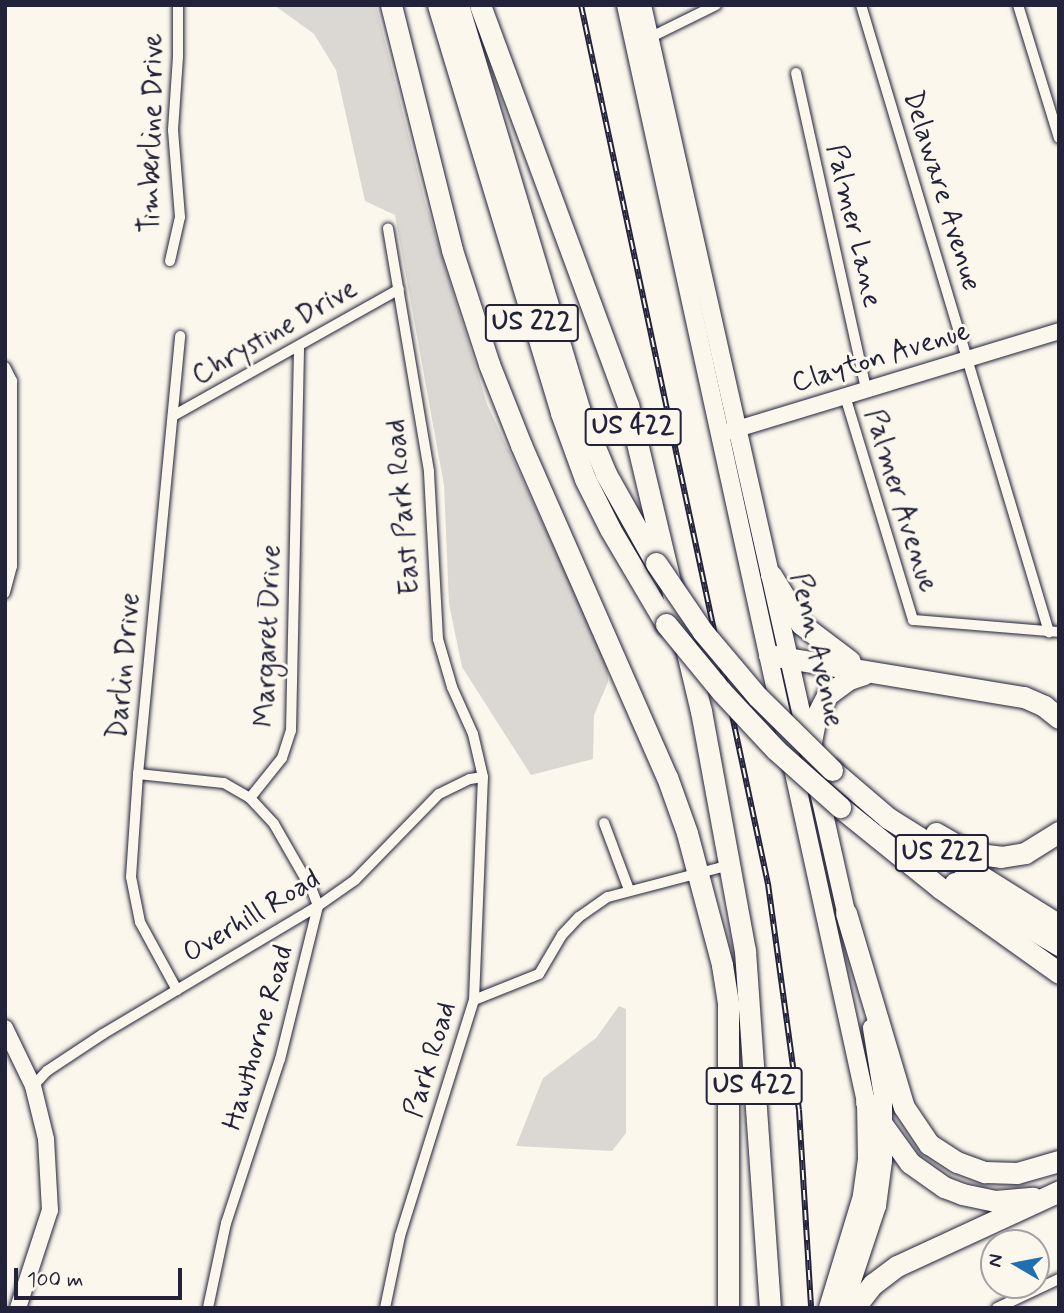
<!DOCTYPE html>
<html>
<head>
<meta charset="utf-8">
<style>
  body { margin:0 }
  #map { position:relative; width:1064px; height:1313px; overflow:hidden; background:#fbf7ec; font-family:Mynerve,sans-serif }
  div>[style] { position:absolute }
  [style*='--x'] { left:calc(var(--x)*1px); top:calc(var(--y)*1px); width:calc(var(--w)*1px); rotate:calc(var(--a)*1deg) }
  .green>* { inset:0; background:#dbd8d3 }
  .roads { filter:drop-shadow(0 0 2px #22223b) drop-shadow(0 0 2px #22223b) }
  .street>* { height:10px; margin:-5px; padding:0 5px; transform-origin:5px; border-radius:5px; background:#fbf7ec }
  .secondary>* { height:16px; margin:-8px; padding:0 8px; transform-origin:8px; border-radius:8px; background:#fbf7ec }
  .primary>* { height:18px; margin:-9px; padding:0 9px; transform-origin:9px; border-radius:9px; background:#fbf7ec }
  .highway>* { height:21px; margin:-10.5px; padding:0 10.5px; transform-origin:10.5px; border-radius:10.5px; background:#fbf7ec }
  .rail>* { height:6px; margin-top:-3px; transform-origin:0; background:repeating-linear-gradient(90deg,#fbf7ec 0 10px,#22223b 0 20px); box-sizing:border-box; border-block:2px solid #22223b }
  .bridges { filter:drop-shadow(0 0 2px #22223b) drop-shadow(0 0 2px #22223b) }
  .highway-bridge>* { height:21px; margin:-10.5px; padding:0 10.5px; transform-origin:10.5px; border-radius:10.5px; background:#fbf7ec }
  span { translate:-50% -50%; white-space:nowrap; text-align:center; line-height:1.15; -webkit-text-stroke:6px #fbf7ec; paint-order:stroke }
  .shield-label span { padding:2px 5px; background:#fbf7ec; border:2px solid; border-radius:5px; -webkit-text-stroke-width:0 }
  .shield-label { font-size:26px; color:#22223b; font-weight:700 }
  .street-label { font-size:28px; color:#22223b }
  .frame { position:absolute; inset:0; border:7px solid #22223b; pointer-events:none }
  .north { position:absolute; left:980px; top:1229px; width:70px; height:70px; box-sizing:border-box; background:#fbf7ec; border:2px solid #a4a2a5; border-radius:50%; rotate:280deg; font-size:19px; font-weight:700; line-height:28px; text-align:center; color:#22223b }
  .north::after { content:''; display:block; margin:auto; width:24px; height:32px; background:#1f6fb2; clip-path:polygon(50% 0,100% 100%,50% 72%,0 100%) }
  .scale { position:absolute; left:14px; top:1268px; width:168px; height:32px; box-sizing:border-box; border:4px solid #22223b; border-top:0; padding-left:9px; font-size:21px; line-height:24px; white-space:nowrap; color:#22223b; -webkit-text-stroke:5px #fbf7ec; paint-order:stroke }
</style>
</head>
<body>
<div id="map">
  <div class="green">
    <div style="clip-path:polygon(274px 5px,376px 5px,425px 201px,487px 404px,607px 661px,608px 682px,594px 715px,593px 759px,531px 775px,462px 667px,449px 604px,444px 485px,395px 215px,365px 201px,336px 70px,314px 34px)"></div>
    <div style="clip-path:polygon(619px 1006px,626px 1009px,626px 1133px,612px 1151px,516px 1146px,543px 1078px,596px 1038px)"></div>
  </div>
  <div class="roads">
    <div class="street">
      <div style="--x:861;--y:5;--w:655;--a:73.31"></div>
      <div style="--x:1018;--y:5;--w:139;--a:72.9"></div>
      <div style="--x:647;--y:39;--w:77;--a:-26.2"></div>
      <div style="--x:796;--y:73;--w:325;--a:77.5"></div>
      <div style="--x:170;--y:261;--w:45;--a:-77.2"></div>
      <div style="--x:180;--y:217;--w:87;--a:-94.6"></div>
      <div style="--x:173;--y:130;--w:74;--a:-86.1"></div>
      <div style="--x:178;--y:56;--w:51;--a:-90"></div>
      <div style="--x:5;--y:367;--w:16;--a:63"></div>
      <div style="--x:12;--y:381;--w:185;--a:90"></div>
      <div style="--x:12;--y:566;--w:28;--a:105"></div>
      <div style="--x:845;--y:396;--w:234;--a:73.1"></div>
      <div style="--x:913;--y:620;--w:146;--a:4.7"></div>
      <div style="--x:173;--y:416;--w:259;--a:-29.3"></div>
      <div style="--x:138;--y:774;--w:86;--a:6"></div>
      <div style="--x:224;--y:783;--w:30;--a:30"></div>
      <div style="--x:250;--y:798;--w:35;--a:47"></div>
      <div style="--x:274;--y:824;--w:76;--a:60.1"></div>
      <div style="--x:312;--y:890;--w:17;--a:69"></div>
      <div style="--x:318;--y:906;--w:158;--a:103.9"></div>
      <div style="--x:280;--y:1059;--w:173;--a:108.2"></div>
      <div style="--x:226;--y:1223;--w:87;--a:102"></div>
      <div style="--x:250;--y:798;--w:51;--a:-51.3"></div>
      <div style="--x:282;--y:758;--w:28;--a:-72"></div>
      <div style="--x:291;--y:731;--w:384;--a:-88.8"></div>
      <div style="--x:604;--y:823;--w:72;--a:69.5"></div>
      <div style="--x:177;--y:990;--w:77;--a:-118.6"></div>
      <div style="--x:140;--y:922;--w:46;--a:-101.3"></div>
      <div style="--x:131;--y:877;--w:103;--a:-86.1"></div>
      <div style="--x:138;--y:774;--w:440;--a:-84.5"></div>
      <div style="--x:474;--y:1000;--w:70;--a:-21.8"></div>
      <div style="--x:539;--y:974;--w:45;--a:-59.5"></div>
      <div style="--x:562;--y:935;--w:25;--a:-47"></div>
      <div style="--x:579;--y:917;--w:35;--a:-35"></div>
      <div style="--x:608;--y:897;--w:126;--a:-14.7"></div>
      <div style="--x:33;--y:1086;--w:21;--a:-47"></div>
      <div style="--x:47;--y:1071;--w:67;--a:-33.5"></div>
      <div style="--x:103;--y:1034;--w:250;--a:-30.8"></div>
      <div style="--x:318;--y:906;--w:45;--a:-35.1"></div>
      <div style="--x:355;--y:880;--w:120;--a:-45.7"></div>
      <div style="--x:439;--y:794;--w:34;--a:-26"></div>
      <div style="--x:470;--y:779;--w:13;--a:-9"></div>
      <div style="--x:385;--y:1308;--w:74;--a:-78.2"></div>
      <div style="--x:400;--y:1236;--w:247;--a:-72.6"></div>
      <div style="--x:474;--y:1000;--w:223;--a:-87.7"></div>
      <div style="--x:483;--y:777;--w:44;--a:-103.1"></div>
      <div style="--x:473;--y:734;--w:51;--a:-114.1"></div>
      <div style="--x:452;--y:687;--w:50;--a:-106.3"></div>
      <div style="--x:438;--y:639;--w:168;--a:-93.1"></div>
      <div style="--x:429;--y:471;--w:246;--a:-99.6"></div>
      <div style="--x:997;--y:1308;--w:68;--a:-25.1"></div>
    </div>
    <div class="secondary">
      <div style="--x:727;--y:432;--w:347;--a:-16.9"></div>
      <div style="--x:5;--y:1028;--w:64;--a:64.2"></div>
      <div style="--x:33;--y:1086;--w:55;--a:76.2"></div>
      <div style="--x:46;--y:1139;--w:71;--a:86.8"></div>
      <div style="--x:50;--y:1210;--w:103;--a:108.1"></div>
    </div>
    <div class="primary">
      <div style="--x:626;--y:5;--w:1123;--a:77.66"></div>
      <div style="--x:866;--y:1102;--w:57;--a:89"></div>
      <div style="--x:867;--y:1159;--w:37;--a:98"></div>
      <div style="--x:862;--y:1196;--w:117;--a:106.9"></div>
      <div style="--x:642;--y:5;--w:943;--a:77.32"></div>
      <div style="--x:843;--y:1308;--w:108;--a:-71.6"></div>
      <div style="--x:877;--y:1206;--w:45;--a:-82.4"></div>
      <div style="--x:883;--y:1161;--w:65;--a:-90"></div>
      <div style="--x:883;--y:1096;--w:69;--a:-99.2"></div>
    </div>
    <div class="highway">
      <div style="--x:391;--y:5;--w:252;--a:76"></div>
      <div style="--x:452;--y:250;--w:120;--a:72"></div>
      <div style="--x:489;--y:364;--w:87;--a:68.4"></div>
      <div style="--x:521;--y:445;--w:363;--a:66.3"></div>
      <div style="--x:667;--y:777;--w:59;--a:70.3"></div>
      <div style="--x:687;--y:833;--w:137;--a:75.1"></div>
      <div style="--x:722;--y:965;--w:39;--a:81"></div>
      <div style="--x:728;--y:1004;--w:304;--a:90"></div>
      <div style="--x:438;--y:5;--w:426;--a:73.2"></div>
      <div style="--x:561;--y:413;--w:70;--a:70"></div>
      <div style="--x:585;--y:479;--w:56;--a:63.4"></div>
      <div style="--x:610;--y:529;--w:110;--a:59.5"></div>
      <div style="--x:458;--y:5;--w:422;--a:73.3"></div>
      <div style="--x:579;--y:409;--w:70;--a:67.4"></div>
      <div style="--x:606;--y:474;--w:102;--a:60.7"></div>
      <div style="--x:480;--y:5;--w:427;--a:69.7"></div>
      <div style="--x:628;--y:405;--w:315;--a:76.6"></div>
      <div style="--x:701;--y:711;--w:244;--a:79.6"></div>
      <div style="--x:745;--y:951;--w:358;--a:86"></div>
      <div style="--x:771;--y:575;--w:57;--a:58.5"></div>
      <div style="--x:801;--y:624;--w:61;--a:37.1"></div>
      <div style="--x:769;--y:655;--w:258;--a:9.4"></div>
      <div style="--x:1024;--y:697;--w:22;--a:24"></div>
      <div style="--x:1044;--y:706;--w:19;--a:39"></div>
      <div style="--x:810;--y:747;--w:31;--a:-79"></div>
      <div style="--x:816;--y:717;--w:25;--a:-63"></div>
      <div style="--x:827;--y:695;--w:27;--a:-36"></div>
      <div style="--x:849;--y:679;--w:16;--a:-18"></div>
      <div style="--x:832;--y:770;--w:74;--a:40.6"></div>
      <div style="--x:888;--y:818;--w:202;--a:32"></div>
      <div style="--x:840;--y:807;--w:129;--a:39"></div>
      <div style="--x:940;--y:888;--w:146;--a:35.5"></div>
      <div style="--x:936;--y:833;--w:39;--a:30"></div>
      <div style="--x:970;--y:853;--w:31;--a:7"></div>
      <div style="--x:1001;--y:857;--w:24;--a:-9"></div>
      <div style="--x:1025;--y:853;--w:40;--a:-32"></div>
      <div style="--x:955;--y:883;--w:121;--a:30.8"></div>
      <div style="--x:846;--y:913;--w:202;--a:73.4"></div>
      <div style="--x:904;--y:1107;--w:45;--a:56"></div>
      <div style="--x:929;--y:1144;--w:33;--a:33"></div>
      <div style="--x:957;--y:1162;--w:30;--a:20"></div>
      <div style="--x:985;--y:1172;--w:32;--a:2"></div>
      <div style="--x:1017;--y:1173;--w:44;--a:-15.9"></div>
      <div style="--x:866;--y:1102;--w:75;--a:54.2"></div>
      <div style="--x:910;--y:1163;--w:42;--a:35.2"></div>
      <div style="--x:944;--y:1187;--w:19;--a:21"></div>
      <div style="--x:962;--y:1194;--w:34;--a:12"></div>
      <div style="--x:995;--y:1201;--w:38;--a:-5"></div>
      <div style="--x:854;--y:1308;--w:31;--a:-52"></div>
      <div style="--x:873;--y:1284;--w:30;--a:-37"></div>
      <div style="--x:897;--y:1266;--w:179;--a:-24.8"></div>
    </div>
  </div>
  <div class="rail">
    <div style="--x:581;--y:5;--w:899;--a:77.99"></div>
    <div style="--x:768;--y:884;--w:228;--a:82.2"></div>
    <div style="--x:799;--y:1110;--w:198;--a:86.5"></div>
  </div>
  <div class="bridges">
    <div class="highway-bridge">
      <div style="--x:656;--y:563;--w:83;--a:55.7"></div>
      <div style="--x:703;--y:632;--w:85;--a:49.8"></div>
      <div style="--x:758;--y:697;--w:104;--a:44.6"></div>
      <div style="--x:666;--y:624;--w:87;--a:50.6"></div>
      <div style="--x:721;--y:691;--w:81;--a:47"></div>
      <div style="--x:776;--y:750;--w:86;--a:41.7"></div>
    </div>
  </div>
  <div class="shield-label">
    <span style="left:532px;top:323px">US 222</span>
    <span style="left:633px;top:427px">US 422</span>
    <span style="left:942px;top:853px">US 222</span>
    <span style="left:754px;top:1086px">US 422</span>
  </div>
  <div class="street-label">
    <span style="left:153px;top:133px;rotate:-89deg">Timberline Drive</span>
    <span style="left:941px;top:191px;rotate:73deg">Delaware Avenue</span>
    <span style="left:853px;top:226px;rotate:77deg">Palmer Lane</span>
    <span style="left:275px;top:333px;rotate:-30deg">Chrystine Drive</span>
    <span style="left:881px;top:358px;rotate:-17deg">Clayton Avenue</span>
    <span style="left:900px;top:501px;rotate:73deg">Palmer Avenue</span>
    <span style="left:404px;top:507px;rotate:-95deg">East Park Road</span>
    <span style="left:269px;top:636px;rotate:-88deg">Margaret Drive</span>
    <span style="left:816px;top:650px;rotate:77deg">Penn Avenue</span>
    <span style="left:125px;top:666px;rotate:-85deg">Darlin Drive</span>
    <span style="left:252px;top:917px;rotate:-31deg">Overhill Road</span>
    <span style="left:259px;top:1038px;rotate:-74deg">Hawthorne Road</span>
    <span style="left:431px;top:1060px;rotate:-73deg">Park Road</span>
  </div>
  <div class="frame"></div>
  <div class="north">N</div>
  <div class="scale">100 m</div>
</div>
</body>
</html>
